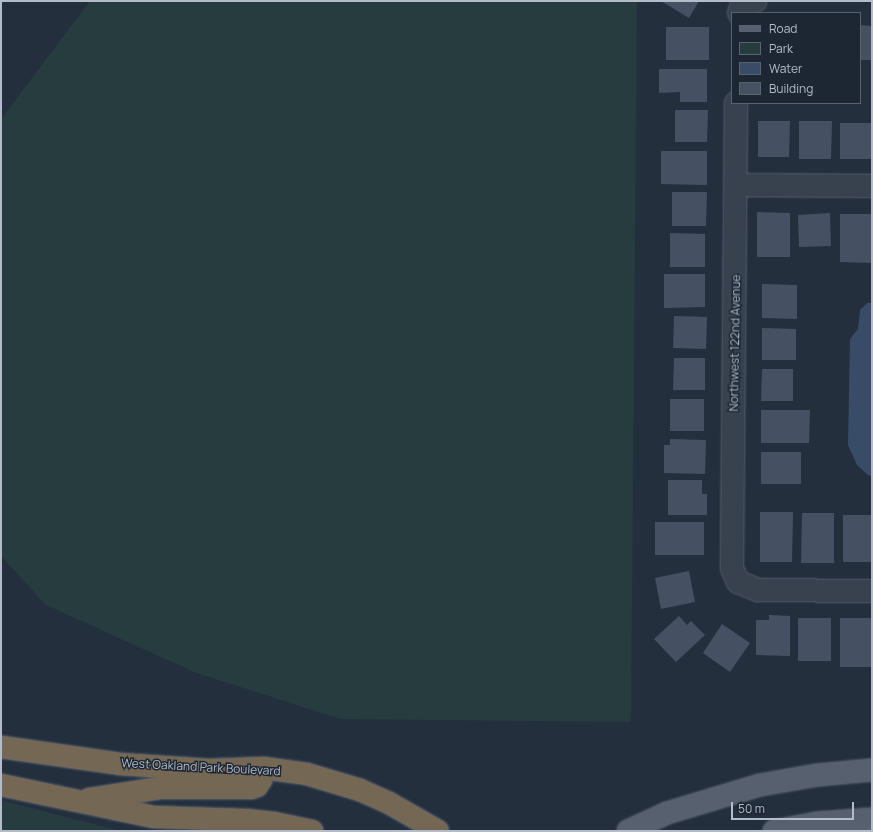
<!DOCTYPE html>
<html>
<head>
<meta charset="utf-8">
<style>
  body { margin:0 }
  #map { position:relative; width:873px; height:832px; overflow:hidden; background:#242f3e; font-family:Manrope,sans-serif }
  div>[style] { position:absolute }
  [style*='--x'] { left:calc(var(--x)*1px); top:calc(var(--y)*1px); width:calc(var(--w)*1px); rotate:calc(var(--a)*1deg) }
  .green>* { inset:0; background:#263c3f }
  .water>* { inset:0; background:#394c67 }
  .building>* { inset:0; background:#455162 }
  .roads { filter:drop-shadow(0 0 1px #565f6c) drop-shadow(0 0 1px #565f6c) }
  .minor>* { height:22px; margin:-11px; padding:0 11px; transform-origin:11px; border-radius:11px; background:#38414e }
  .major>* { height:22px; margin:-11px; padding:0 11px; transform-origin:11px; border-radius:11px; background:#56606e }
  .highway>* { height:22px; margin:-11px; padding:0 11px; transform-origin:11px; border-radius:11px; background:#746855 }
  span { translate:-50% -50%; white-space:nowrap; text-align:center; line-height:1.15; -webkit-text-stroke:3px #1d2633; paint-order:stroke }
  .street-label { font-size:12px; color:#b4bcc9 }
  .frame { position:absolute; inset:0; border:2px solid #b4bcc9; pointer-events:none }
  .legend { position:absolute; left:731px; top:12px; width:130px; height:92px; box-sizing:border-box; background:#1d2633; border:1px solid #59626f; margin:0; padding:5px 7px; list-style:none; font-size:12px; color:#b4bcc9 }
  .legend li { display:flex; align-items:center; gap:8px; height:20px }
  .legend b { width:20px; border:1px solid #59626f }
  .scale { position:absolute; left:731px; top:802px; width:123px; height:18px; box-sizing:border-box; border:2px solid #b4bcc9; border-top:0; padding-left:5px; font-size:12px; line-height:14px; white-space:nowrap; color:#b4bcc9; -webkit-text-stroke:3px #1d2633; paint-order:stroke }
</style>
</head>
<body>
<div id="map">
  <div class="green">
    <div style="clip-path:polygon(90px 1px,637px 1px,631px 722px,340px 719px,194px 672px,46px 605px,1px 556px,1px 119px)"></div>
    <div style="clip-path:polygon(1px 800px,85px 822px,121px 831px,1px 831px)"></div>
  </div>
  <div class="water">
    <div style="clip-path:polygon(867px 303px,872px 303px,872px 476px,868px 475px,857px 465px,848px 445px,850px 339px,858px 329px,860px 310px)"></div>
  </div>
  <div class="building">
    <div style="clip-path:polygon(661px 1px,699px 1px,689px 18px)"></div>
    <div style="clip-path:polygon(860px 25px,872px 26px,872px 60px,860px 60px)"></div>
    <div style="clip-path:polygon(666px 27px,709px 27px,709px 60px,666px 60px)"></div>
    <div style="clip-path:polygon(659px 69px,707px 69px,707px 102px,680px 102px,680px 92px,659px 93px)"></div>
    <div style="clip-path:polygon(675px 110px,708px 110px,707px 142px,675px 142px)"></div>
    <div style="clip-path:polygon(758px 121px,790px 121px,789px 157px,758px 157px)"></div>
    <div style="clip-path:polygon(799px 121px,832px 121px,831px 159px,799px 159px)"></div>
    <div style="clip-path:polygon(840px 123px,872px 123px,872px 159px,840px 159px)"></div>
    <div style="clip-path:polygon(661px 151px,707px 151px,707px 185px,661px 184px)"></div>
    <div style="clip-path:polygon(672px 192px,707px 192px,706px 226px,672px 226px)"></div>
    <div style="clip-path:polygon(757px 212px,790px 213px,790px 257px,757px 257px)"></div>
    <div style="clip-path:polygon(830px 213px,831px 246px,799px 247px,798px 215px)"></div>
    <div style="clip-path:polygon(840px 214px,872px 214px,872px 263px,840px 262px)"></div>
    <div style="clip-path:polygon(670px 233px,705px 234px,705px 267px,670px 267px)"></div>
    <div style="clip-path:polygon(664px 274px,705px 274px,705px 307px,664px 308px)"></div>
    <div style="clip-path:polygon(762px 284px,797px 285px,797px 319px,762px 318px)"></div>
    <div style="clip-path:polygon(674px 316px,707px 317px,706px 349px,673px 348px)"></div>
    <div style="clip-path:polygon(762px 328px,796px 329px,796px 360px,762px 360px)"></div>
    <div style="clip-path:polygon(674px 358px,705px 358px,705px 390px,673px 390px)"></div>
    <div style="clip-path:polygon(762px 369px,793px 369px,793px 401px,761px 401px)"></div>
    <div style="clip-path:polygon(670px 399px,704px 399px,704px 431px,670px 431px)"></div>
    <div style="clip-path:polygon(761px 410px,810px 410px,809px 443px,761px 443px)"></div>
    <div style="clip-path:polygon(670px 439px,706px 440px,705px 474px,664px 473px,664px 445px,670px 445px)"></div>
    <div style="clip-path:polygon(761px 452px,801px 452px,801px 484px,761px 484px)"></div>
    <div style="clip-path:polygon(668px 480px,702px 480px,702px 494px,707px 494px,707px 515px,668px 515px)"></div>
    <div style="clip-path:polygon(760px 512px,793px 512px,792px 562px,760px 562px)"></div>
    <div style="clip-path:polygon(802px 513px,834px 513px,834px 563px,801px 563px)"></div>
    <div style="clip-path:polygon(843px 515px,872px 515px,872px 562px,843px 562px)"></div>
    <div style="clip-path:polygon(655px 522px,704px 522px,704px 555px,655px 555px)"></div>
    <div style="clip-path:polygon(689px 571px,695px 602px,661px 609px,655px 578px)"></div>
    <div style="clip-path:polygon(769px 615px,790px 616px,790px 656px,756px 655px,756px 620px,769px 620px)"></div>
    <div style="clip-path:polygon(679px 616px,687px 625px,691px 621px,705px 635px,676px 662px,654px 639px)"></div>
    <div style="clip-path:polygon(798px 618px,831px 618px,831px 661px,798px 661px)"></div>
    <div style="clip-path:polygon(840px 618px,872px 618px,872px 667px,840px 667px)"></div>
    <div style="clip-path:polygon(722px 624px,750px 643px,730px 672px,703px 653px)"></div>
  </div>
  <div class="roads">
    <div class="minor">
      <div style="--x:739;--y:13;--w:9;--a:-69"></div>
      <div style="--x:742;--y:5;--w:14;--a:-17"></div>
      <div style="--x:736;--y:103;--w:465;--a:90.5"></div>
      <div style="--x:732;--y:568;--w:15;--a:67"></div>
      <div style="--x:738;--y:582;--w:22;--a:22"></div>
      <div style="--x:758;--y:590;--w:114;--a:0.5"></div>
      <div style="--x:736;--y:185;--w:136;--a:0.4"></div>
    </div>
    <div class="major">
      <div style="--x:628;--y:831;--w:43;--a:-24.8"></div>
      <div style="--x:667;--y:813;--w:97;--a:-16.8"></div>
      <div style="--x:760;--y:785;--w:59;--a:-9.8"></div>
      <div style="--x:818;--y:775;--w:54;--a:-5.3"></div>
      <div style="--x:774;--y:831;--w:44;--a:-10.5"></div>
      <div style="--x:817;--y:823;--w:55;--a:-4.2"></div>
    </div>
    <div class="highway">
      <div style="--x:1;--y:747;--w:120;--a:8.1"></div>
      <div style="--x:120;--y:764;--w:89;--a:3.9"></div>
      <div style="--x:209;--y:770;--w:54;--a:-2.1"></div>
      <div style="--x:263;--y:768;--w:44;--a:7.8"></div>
      <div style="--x:307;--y:774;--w:55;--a:16.8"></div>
      <div style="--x:360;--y:790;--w:32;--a:24"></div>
      <div style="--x:389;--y:803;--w:56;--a:29.7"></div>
      <div style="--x:1;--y:785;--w:156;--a:11.8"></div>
      <div style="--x:154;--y:817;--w:92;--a:1.9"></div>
      <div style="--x:246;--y:820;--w:28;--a:6"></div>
      <div style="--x:274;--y:823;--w:39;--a:12"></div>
      <div style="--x:89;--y:799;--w:73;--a:-8.7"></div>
      <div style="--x:161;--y:788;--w:90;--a:0"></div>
      <div style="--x:251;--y:788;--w:6;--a:-18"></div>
      <div style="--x:257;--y:786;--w:7;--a:-56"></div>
      <div style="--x:261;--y:780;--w:12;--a:-81"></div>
    </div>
  </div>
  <div class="street-label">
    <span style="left:735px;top:343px;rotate:-89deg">Northwest 122nd Avenue</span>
    <span style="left:201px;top:767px;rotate:3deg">West Oakland Park Boulevard</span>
  </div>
  <div class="frame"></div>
  <ul class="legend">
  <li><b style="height:5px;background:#56606e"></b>Road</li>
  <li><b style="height:11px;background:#263c3f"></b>Park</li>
  <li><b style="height:11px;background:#394c67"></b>Water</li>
  <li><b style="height:11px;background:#455162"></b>Building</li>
  </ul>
  <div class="scale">50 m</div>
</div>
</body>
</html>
